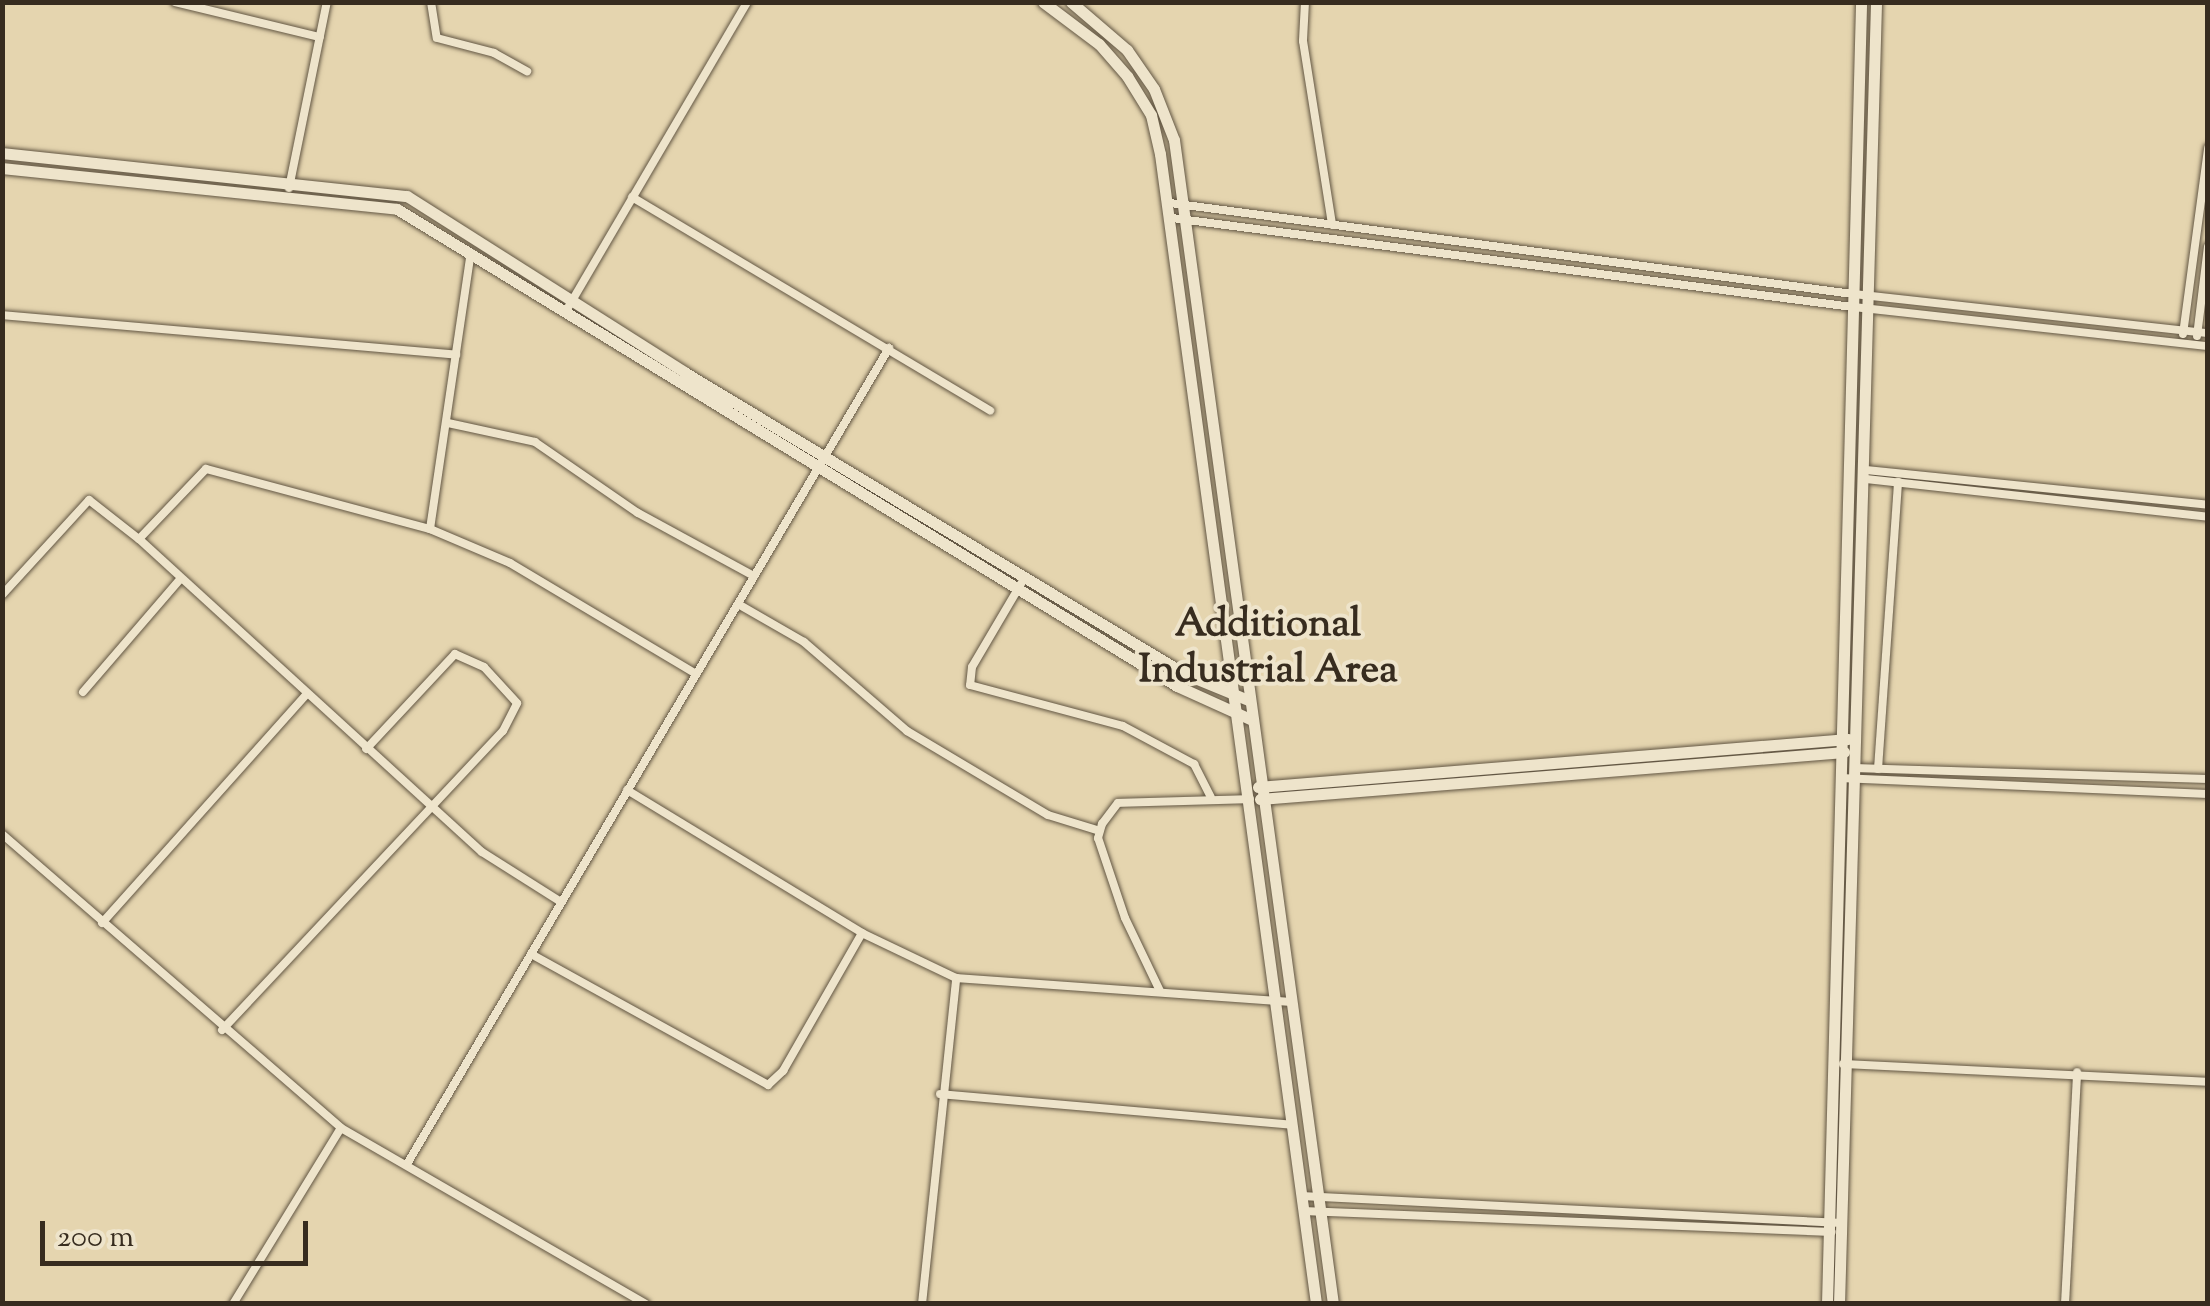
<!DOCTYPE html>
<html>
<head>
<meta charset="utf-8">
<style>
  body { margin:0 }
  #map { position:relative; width:2210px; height:1306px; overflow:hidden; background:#e5d5af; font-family:"Sorts Mill Goudy",serif }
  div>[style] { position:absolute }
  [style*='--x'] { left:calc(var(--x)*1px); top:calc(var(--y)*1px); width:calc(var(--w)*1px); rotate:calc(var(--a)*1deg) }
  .roads { filter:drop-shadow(0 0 2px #625643) drop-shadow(0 0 2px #625643) }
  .street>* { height:8px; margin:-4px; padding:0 4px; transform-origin:4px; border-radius:4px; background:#eee4cb }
  .secondary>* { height:11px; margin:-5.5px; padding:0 5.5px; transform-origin:5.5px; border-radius:5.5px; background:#eee4cb }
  span { translate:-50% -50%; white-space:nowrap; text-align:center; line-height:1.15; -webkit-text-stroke:8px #eee4cb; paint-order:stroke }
  .district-label { font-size:40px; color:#372c1f; font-weight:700 }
  .frame { position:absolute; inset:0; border:5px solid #372c1f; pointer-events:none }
  .scale { position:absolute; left:40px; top:1221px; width:268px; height:45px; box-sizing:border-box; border:5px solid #372c1f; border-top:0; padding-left:12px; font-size:30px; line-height:35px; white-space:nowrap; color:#372c1f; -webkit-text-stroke:8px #eee4cb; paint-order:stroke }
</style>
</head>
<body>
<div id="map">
  <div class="roads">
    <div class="street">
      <div style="--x:175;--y:2;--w:149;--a:13.6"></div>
      <div style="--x:431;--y:2;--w:36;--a:81"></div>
      <div style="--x:437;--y:38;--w:59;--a:14.7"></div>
      <div style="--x:494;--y:53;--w:38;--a:29"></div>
      <div style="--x:1305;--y:2;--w:39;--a:93"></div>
      <div style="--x:1303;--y:41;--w:186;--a:81"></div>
      <div style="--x:289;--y:188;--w:190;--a:-78.5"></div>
      <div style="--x:632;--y:197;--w:417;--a:30.8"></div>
      <div style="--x:1170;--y:203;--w:689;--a:7.59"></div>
      <div style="--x:1853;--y:294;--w:357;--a:6.3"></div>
      <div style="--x:1172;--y:218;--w:687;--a:7.45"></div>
      <div style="--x:1853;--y:307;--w:357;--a:6.3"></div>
      <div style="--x:566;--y:311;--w:358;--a:-59.6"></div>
      <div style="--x:2;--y:315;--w:456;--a:5"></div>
      <div style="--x:2183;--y:334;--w:188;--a:-82.3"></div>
      <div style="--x:2197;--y:336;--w:90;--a:-83"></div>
      <div style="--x:448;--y:423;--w:89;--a:12.3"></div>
      <div style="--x:535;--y:442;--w:125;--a:34.6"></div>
      <div style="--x:638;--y:513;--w:132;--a:28.5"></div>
      <div style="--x:1866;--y:470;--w:344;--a:5.8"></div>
      <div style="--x:1866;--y:479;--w:344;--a:6.3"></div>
      <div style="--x:430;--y:529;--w:87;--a:23"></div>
      <div style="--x:510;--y:563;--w:217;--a:30.8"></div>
      <div style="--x:139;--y:539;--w:464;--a:42.4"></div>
      <div style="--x:482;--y:852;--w:93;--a:32.3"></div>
      <div style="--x:1025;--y:577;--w:104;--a:120.5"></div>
      <div style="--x:972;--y:667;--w:18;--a:96"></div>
      <div style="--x:970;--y:685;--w:158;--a:15"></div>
      <div style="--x:1123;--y:726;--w:81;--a:28.2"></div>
      <div style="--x:1194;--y:764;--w:37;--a:63"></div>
      <div style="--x:2;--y:595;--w:129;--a:-47.5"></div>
      <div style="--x:89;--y:500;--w:63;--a:38"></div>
      <div style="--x:139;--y:539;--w:97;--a:-46.3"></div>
      <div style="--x:206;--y:469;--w:232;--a:15"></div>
      <div style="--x:430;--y:529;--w:279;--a:-81.6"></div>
      <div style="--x:738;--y:604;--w:76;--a:29.9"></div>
      <div style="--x:804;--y:642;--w:136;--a:40.8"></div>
      <div style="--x:907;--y:731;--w:164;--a:30.8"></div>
      <div style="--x:1048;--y:815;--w:54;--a:17.1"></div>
      <div style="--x:83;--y:692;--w:150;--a:-49.3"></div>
      <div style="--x:1854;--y:768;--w:354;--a:1.8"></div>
      <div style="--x:1878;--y:769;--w:288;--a:-86"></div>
      <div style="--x:1840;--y:778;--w:368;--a:2.5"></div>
      <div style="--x:627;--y:790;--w:275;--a:31.3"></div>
      <div style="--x:862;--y:933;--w:104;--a:25.6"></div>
      <div style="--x:956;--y:978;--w:336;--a:4.1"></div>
      <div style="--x:2;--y:834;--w:449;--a:40.9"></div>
      <div style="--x:341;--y:1128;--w:352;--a:30"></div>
      <div style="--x:102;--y:923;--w:307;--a:-48.2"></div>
      <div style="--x:531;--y:954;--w:271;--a:28.9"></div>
      <div style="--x:768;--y:1085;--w:21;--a:-43"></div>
      <div style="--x:783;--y:1071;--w:159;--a:-60.2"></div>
      <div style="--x:1160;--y:991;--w:81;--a:-115.6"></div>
      <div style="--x:1125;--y:918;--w:84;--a:-108.6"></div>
      <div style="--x:1098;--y:838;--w:15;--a:-74"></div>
      <div style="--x:1102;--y:824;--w:26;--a:-53"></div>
      <div style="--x:1118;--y:803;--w:132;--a:-1.7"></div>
      <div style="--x:222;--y:1030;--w:410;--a:-46.8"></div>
      <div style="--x:503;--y:731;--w:31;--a:-63"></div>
      <div style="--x:517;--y:703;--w:49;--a:-132.5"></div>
      <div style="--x:484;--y:667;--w:32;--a:-156"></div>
      <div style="--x:455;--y:654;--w:130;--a:133.1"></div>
      <div style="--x:1843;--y:1064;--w:365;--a:2.8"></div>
      <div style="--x:940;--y:1094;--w:352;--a:5"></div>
      <div style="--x:407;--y:1164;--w:948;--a:-59.43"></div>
      <div style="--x:1301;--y:1196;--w:542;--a:2.86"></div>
      <div style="--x:1303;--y:1211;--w:529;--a:2.27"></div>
      <div style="--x:233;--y:1304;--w:206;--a:-58.5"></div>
      <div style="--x:922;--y:1304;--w:328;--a:-84"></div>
      <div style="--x:2065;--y:1304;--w:232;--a:-87"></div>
    </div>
    <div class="secondary">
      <div style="--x:1043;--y:2;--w:70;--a:36.9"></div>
      <div style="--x:1099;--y:44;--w:43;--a:48.8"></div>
      <div style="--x:1127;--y:76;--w:46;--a:58.4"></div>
      <div style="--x:1151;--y:115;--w:40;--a:77"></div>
      <div style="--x:1160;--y:154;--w:1161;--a:82.27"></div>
      <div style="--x:1071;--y:2;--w:74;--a:40.6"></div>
      <div style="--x:1127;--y:50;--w:47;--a:55.3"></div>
      <div style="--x:1154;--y:89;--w:55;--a:68.6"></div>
      <div style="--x:1174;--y:140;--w:1175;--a:82.22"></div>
      <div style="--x:2;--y:153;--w:407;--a:6.1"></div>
      <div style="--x:407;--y:196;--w:328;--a:32.4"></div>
      <div style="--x:684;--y:372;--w:585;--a:31.08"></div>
      <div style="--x:1185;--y:674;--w:68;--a:22.4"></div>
      <div style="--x:2;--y:168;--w:397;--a:5.9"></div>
      <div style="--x:397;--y:209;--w:914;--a:31.45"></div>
      <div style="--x:1177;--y:686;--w:80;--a:24.3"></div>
      <div style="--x:1258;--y:787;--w:592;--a:-4.65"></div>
      <div style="--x:1260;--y:799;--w:586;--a:-4.6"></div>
      <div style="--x:1827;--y:1304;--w:1302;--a:-88.5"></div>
      <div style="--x:1839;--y:1304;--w:1303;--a:-88.37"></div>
    </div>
  </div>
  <div class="district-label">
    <span style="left:1268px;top:649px">Additional<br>Industrial Area</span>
  </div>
  <div class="frame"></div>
  <div class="scale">200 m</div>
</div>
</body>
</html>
